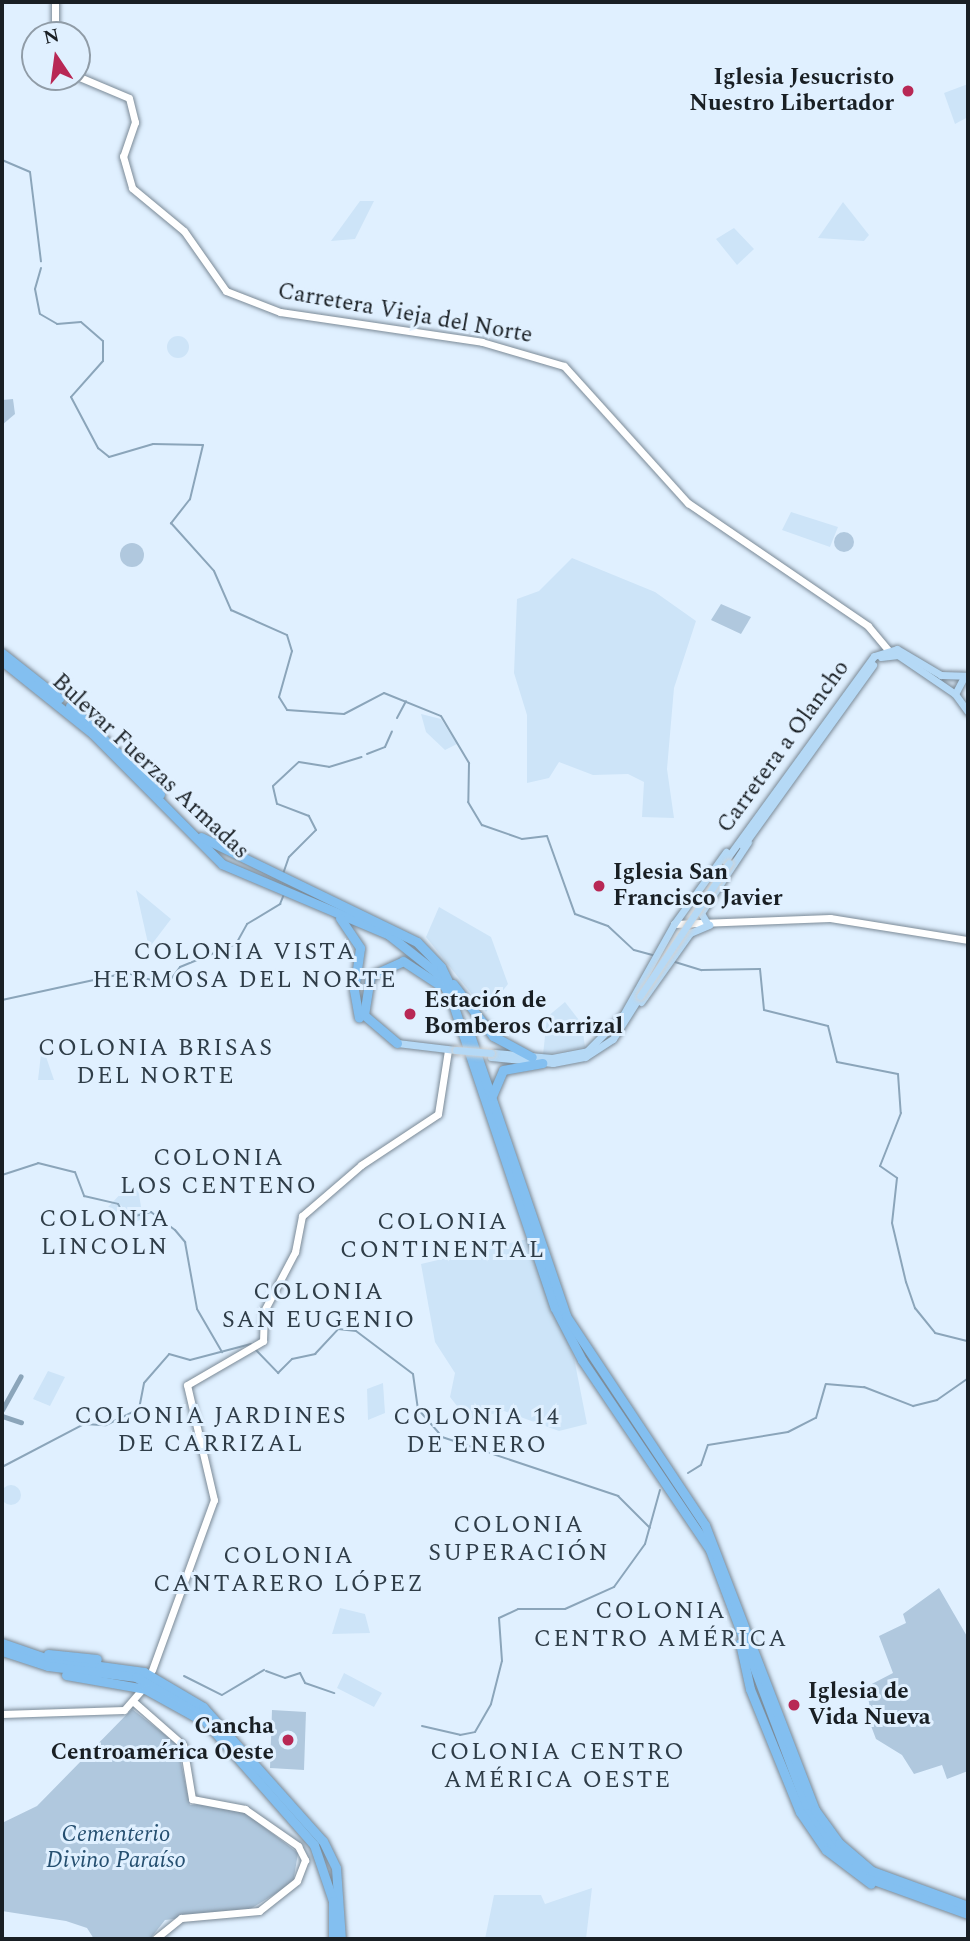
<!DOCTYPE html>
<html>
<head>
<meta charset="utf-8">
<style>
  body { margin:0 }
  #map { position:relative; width:970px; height:1941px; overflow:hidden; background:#e0f0ff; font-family:Spectral,serif }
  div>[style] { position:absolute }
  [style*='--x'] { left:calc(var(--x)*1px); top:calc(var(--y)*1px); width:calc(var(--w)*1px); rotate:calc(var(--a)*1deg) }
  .built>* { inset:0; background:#cde4f8 }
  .round { border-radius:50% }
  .green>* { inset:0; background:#b0c8de }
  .stream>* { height:2px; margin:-1px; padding:0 1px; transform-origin:1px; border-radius:1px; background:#8ba5ba }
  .canal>* { height:4.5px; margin:-2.25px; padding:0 2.25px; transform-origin:2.25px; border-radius:2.25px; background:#8ba5ba }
  .roads { filter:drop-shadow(0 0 2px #7b8a97) drop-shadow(0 0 2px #7b8a97) }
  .secondary>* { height:7px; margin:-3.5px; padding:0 3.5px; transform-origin:3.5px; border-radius:3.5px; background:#fff }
  .primary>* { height:7px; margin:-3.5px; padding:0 3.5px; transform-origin:3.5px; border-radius:3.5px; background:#b5d9f6 }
  .highway>* { height:9px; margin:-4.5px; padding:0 4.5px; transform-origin:4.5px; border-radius:4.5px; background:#83bff0 }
  .bridges { filter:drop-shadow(0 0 2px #d1d2d3) drop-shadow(0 0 2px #d1d2d3) }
  .primary-bridge>* { height:7px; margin:-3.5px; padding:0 3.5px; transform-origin:3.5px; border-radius:3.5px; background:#b5d9f6 }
  .dots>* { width:19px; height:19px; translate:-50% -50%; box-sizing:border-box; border:4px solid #e0f0ff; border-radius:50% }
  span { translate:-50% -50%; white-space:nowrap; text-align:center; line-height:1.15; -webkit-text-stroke:6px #e0f0ff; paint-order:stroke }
  .poi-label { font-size:23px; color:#191f24; font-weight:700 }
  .right { translate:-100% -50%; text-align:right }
  .left { translate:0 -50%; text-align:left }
  .street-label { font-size:23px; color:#191f24 }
  .park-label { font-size:23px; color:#254f70; font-style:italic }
  .neighbourhood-label { font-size:24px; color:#2f3d48; letter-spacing:2px }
  .frame { position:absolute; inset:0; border:4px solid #191f24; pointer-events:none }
  .north { position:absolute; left:21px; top:21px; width:70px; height:70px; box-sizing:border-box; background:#e0f0ff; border:2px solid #909ca7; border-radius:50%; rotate:347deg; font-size:19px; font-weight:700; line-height:28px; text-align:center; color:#191f24 }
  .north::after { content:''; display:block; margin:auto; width:24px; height:32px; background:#b82855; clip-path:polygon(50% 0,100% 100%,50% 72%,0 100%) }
</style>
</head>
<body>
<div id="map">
  <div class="built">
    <div style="clip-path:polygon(968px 84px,968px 117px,955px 124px,944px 93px)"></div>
    <div style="clip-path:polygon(360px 201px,374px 201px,355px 239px,331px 241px)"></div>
    <div style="clip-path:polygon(843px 202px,869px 235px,864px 241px,818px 238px)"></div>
    <div style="clip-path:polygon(734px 228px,754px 249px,737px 265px,716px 239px)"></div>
    <div class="round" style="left:167px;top:336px;width:22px;height:22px"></div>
    <div style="clip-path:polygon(791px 512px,838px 527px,830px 547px,782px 530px)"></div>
    <div style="clip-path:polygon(572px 558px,655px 592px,696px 621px,674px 688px,667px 769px,674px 818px,642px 817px,644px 782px,628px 774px,593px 775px,559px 762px,549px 778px,527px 783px,527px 715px,514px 673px,517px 599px,539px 591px)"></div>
    <div style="clip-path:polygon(421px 714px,441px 719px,457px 744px,445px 750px,426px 732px)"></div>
    <div style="clip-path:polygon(136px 890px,171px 919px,149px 948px)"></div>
    <div style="clip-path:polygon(439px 907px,491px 937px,508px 984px,486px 1012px,426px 937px)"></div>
    <div style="clip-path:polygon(565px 1002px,582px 1024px,585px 1047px,543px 1055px,547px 1017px)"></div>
    <div style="clip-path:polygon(42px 1045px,54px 1080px,38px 1080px)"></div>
    <div style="clip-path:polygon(128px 1186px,138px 1188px,143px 1219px,135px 1222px,108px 1207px)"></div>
    <div style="clip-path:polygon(527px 1239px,574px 1358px,587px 1424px,559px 1431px,504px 1411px,468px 1420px,450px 1397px,455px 1373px,435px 1342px,421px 1264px)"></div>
    <div style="clip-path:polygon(48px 1371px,65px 1377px,50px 1406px,33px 1399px)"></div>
    <div style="clip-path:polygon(383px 1383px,385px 1413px,368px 1420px,367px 1389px)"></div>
    <div class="round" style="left:1px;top:1485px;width:20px;height:20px"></div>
    <div style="clip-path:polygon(340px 1608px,365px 1614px,370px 1633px,332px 1634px)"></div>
    <div style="clip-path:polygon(344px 1673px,382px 1693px,374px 1707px,337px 1688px)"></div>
    <div style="clip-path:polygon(592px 1888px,586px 1939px,485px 1939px,494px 1895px,541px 1895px,545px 1904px)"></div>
  </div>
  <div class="green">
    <div style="clip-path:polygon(13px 399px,15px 414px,2px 425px,2px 400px)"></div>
    <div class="round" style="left:834px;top:532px;width:20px;height:20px"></div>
    <div class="round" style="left:120px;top:543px;width:24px;height:24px"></div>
    <div style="clip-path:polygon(721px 604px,751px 617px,741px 634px,711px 620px)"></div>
    <div style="clip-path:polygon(939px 1588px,968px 1638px,968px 1771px,947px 1779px,942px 1765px,914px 1774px,902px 1755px,876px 1739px,865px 1710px,870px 1708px,866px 1687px,893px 1673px,879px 1636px,906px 1623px,903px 1614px)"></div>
    <div style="clip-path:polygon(132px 1709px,177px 1744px,190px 1805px,219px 1803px,244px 1812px,298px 1853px,293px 1883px,247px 1911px,165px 1920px,150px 1939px,94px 1939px,87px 1928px,66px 1921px,2px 1911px,2px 1823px,37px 1806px)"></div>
    <div style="clip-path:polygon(272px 1710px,306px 1712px,304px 1770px,270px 1768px)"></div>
  </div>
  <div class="stream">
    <div style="--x:2;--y:160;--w:30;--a:23"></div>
    <div style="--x:30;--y:172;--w:90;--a:83"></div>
    <div style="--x:41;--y:268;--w:22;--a:106"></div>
    <div style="--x:35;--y:289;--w:25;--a:79"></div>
    <div style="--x:40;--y:314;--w:20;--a:30"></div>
    <div style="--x:57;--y:324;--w:24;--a:-5"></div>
    <div style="--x:81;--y:322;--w:29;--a:41"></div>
    <div style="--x:103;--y:341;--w:20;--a:90"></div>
    <div style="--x:103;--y:361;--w:48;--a:131.6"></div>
    <div style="--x:71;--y:397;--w:58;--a:62.1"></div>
    <div style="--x:98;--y:448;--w:14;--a:39"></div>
    <div style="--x:109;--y:457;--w:46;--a:-16.5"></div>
    <div style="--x:153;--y:444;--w:50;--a:1.1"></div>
    <div style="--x:203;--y:445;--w:56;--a:103.5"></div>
    <div style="--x:190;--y:499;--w:31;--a:128"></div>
    <div style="--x:171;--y:523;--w:64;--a:48.1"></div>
    <div style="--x:214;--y:571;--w:43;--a:66.4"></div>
    <div style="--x:231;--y:610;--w:61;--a:24.1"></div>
    <div style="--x:287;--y:635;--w:17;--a:73"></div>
    <div style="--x:292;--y:651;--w:48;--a:105.8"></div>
    <div style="--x:279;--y:697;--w:15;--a:58"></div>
    <div style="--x:287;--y:710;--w:57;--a:4"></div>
    <div style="--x:344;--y:714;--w:45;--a:-27.7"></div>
    <div style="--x:384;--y:693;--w:61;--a:22"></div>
    <div style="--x:441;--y:716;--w:55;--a:59.2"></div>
    <div style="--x:469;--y:763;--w:39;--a:91"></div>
    <div style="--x:468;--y:802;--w:27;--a:59"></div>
    <div style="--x:482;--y:825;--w:42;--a:19.3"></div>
    <div style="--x:522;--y:839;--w:25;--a:-7"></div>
    <div style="--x:547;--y:836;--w:83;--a:70.3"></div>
    <div style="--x:575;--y:914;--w:35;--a:20"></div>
    <div style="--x:608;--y:926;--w:35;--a:43"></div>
    <div style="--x:634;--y:950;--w:20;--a:15"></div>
    <div style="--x:397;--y:718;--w:19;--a:-62"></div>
    <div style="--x:367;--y:754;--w:19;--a:-21"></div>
    <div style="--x:385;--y:747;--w:17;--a:-66"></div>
    <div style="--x:283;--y:874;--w:18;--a:-71"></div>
    <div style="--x:289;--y:857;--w:38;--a:-45"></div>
    <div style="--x:316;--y:830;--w:16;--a:-117"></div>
    <div style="--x:309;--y:816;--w:34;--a:-159"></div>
    <div style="--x:277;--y:804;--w:18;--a:-103"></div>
    <div style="--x:273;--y:786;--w:35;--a:-43"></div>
    <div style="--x:299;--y:762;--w:30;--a:9"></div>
    <div style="--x:329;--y:767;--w:34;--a:-17"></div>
    <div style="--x:675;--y:962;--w:28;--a:17"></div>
    <div style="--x:702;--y:970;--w:58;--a:-1"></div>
    <div style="--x:760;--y:969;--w:41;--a:84.4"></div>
    <div style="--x:764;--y:1010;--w:66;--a:14"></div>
    <div style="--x:828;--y:1026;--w:37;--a:76"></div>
    <div style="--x:837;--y:1062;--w:62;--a:11.1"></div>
    <div style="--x:898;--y:1074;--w:39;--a:86"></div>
    <div style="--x:901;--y:1113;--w:57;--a:111.6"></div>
    <div style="--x:880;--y:1166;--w:21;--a:35"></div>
    <div style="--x:897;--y:1178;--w:45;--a:96.3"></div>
    <div style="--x:892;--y:1223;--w:61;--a:76.7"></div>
    <div style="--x:906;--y:1282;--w:28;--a:71"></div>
    <div style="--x:915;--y:1308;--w:32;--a:51"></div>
    <div style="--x:935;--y:1333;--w:34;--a:14"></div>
    <div style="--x:127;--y:973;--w:33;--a:16"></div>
    <div style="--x:159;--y:982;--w:12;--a:-14"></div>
    <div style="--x:171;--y:979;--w:15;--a:-53"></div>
    <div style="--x:180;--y:967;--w:61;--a:-22.3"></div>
    <div style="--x:236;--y:944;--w:23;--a:-61"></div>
    <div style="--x:247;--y:924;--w:39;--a:-31"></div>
    <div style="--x:280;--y:904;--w:11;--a:-68"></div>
    <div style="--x:2;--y:1000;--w:122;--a:-12.3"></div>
    <div style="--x:2;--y:1175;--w:38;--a:-18"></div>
    <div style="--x:38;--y:1163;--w:38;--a:14"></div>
    <div style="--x:75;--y:1172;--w:26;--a:69"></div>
    <div style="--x:84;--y:1196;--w:35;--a:13"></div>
    <div style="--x:118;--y:1204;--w:17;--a:57"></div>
    <div style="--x:127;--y:1218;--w:25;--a:-14"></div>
    <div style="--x:151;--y:1212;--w:30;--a:37"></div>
    <div style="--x:175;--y:1230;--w:16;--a:50"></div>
    <div style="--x:185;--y:1242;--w:68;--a:79.8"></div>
    <div style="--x:197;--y:1309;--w:50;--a:59.8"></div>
    <div style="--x:254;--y:1348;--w:35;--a:46"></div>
    <div style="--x:278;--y:1373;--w:20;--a:-45"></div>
    <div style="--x:292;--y:1359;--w:24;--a:-12"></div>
    <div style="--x:315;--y:1354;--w:34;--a:-47"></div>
    <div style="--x:338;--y:1329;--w:18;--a:6"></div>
    <div style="--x:356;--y:1331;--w:71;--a:37"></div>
    <div style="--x:413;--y:1374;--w:35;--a:82"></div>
    <div style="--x:418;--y:1409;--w:37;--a:49"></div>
    <div style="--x:442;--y:1437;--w:186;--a:18.5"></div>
    <div style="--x:618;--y:1496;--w:45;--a:45"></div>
    <div style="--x:2;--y:1467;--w:93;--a:-27.7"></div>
    <div style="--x:84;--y:1424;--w:22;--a:3"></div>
    <div style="--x:106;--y:1425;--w:37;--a:-26"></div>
    <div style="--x:139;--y:1409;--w:26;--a:-79"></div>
    <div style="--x:144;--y:1383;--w:38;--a:-49"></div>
    <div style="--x:169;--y:1354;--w:22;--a:16"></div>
    <div style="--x:190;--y:1360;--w:63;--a:-14.7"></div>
    <div style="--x:688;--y:1473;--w:15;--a:-32"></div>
    <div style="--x:701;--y:1465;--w:21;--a:-71"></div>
    <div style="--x:708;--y:1445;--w:81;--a:-9.2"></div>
    <div style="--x:788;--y:1432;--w:31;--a:-27"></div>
    <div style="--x:816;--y:1418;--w:35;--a:-74"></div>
    <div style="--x:826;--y:1384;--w:38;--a:5"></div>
    <div style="--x:864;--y:1387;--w:53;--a:21.2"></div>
    <div style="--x:913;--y:1406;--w:25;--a:-14"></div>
    <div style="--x:937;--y:1400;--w:38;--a:-35"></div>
    <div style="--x:266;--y:1671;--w:20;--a:20"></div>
    <div style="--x:285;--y:1678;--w:16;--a:-18"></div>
    <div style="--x:300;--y:1673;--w:11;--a:63"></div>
    <div style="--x:305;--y:1683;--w:31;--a:19"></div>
    <div style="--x:184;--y:1676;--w:42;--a:26.6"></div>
    <div style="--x:222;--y:1695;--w:49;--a:-30.8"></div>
    <div style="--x:422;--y:1726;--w:39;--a:13"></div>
    <div style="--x:460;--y:1735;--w:15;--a:-11"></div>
    <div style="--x:475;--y:1732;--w:32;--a:-60"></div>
    <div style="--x:491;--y:1704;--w:44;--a:-75.7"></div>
    <div style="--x:502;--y:1661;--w:43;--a:-94"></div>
    <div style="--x:499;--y:1618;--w:21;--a:-25"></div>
    <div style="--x:518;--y:1609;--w:47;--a:0"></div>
    <div style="--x:565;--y:1609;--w:54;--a:-24.2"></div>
    <div style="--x:614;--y:1587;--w:53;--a:-54.2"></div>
    <div style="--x:645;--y:1544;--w:56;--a:-74.5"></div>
  </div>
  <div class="canal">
    <div style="--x:2;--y:1410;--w:38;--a:-61"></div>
    <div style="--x:2;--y:1416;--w:20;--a:18"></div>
  </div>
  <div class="roads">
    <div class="secondary">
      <div style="--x:55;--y:2;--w:33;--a:90"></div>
      <div style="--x:77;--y:76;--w:56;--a:22.9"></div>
      <div style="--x:129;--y:98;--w:25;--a:76"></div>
      <div style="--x:135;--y:122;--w:36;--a:109"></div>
      <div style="--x:123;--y:156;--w:33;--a:74"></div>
      <div style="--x:132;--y:188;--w:67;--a:39.6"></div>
      <div style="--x:184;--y:231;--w:73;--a:55"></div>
      <div style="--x:226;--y:291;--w:58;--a:21.3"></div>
      <div style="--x:280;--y:312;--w:204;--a:8.4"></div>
      <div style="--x:482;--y:342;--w:85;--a:16.3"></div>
      <div style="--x:564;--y:366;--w:185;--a:47.9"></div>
      <div style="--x:688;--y:503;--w:218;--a:34.3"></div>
      <div style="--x:868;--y:626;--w:31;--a:50"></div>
      <div style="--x:674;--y:924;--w:156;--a:-2.2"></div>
      <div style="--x:830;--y:918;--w:140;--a:9.1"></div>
      <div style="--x:152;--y:1670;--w:181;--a:-70"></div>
      <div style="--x:214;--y:1500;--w:118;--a:-103.2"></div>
      <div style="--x:187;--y:1385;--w:88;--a:-30.1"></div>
      <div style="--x:263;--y:1341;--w:30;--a:-88"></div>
      <div style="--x:264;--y:1311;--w:67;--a:-62.3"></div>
      <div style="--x:295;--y:1252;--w:37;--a:-79"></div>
      <div style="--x:302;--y:1216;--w:78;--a:-40.8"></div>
      <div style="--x:361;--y:1165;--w:92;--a:-33.5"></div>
      <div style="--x:438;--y:1114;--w:65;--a:-81.1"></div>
      <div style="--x:135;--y:1703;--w:64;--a:41.2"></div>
      <div style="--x:183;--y:1745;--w:55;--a:80.5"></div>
      <div style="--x:192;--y:1799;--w:54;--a:10.7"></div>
      <div style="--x:245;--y:1809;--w:65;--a:34.9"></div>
      <div style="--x:298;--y:1846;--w:16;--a:63"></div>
      <div style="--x:305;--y:1860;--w:22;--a:111"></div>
      <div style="--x:297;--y:1881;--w:48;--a:141.7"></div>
      <div style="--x:259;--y:1911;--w:78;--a:174.9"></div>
      <div style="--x:181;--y:1918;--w:33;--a:141"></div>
      <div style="--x:2;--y:1714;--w:122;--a:-1.9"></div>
      <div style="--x:124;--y:1710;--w:33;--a:-49"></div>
    </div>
    <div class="primary">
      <div style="--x:881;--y:657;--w:17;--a:-7"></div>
      <div style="--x:898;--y:655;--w:69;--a:34.4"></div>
      <div style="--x:964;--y:677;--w:19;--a:118"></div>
      <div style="--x:955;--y:694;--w:22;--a:54"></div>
      <div style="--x:743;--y:846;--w:223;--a:-54.3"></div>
      <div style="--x:725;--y:861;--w:253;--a:-54"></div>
      <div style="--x:874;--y:656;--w:24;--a:-17"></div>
      <div style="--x:897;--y:649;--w:51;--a:30.6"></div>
      <div style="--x:941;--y:675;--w:24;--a:2"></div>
      <div style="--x:708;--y:925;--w:14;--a:-120"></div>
      <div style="--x:701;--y:913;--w:85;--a:-56.5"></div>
      <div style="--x:641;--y:1002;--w:85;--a:-54.6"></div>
      <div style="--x:690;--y:933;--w:21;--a:-23"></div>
      <div style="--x:622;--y:1017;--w:107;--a:-60.8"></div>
      <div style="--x:674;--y:924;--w:89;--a:-54.2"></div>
      <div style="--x:397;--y:1043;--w:59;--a:6.8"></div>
      <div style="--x:495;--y:1053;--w:57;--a:5"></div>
      <div style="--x:552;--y:1058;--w:36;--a:-11"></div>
      <div style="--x:587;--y:1051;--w:52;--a:-45"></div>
      <div style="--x:491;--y:1057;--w:62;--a:5.5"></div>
      <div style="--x:553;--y:1063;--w:33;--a:-11"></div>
      <div style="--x:585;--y:1057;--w:33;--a:-33"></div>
      <div style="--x:613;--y:1039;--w:51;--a:-57.9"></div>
    </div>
    <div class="highway">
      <div style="--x:2;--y:653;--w:73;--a:38.3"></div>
      <div style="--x:2;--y:661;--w:115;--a:38.7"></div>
      <div style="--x:92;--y:733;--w:185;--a:45.2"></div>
      <div style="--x:222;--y:864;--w:181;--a:23"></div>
      <div style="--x:389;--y:935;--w:61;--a:38.4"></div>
      <div style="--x:437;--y:973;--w:29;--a:61"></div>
      <div style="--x:451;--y:998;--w:327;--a:71.5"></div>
      <div style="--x:555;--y:1308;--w:59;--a:62.6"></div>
      <div style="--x:582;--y:1360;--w:229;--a:56"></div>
      <div style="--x:710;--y:1550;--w:281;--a:69.4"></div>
      <div style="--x:809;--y:1813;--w:42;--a:55.6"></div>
      <div style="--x:833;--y:1848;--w:46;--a:40.6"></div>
      <div style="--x:868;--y:1878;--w:106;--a:19.8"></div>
      <div style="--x:70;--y:706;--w:126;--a:44.4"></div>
      <div style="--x:201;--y:837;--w:240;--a:25.9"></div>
      <div style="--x:417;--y:942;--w:35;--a:46"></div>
      <div style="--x:441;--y:967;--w:32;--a:64"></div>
      <div style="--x:340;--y:918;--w:36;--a:56"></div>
      <div style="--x:360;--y:948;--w:42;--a:98.1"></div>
      <div style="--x:354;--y:990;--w:28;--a:80"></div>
      <div style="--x:453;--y:984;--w:66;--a:52.4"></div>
      <div style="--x:493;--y:1036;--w:44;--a:28.3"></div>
      <div style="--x:470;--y:1035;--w:297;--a:71.1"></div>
      <div style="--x:566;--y:1316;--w:251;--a:56.4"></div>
      <div style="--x:705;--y:1525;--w:305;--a:68.9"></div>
      <div style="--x:815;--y:1810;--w:41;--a:54"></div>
      <div style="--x:839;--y:1843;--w:43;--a:40.3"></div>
      <div style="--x:872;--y:1871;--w:102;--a:20"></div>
      <div style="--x:397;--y:1043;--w:43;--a:-139.7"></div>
      <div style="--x:364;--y:1015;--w:39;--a:-81"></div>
      <div style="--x:370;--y:976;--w:36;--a:-24"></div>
      <div style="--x:403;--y:961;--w:42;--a:33.3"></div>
      <div style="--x:492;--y:1096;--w:28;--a:-67"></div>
      <div style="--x:503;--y:1070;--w:40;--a:-10"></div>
      <div style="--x:2;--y:1643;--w:49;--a:19.2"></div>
      <div style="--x:48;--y:1659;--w:97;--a:7.7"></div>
      <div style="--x:144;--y:1672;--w:69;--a:30.7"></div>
      <div style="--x:203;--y:1707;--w:180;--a:48.2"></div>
      <div style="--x:323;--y:1841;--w:30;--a:64"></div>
      <div style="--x:336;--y:1868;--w:71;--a:86"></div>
      <div style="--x:740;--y:1643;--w:47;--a:77.7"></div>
      <div style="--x:750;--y:1689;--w:133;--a:67.9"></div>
      <div style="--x:800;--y:1812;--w:46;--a:55.6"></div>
      <div style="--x:826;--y:1850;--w:56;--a:37.1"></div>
      <div style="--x:2;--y:1651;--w:48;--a:18.1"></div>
      <div style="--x:48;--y:1666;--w:89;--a:7.1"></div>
      <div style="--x:136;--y:1677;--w:73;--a:30.4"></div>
      <div style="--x:199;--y:1714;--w:174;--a:48.7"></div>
      <div style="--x:314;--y:1845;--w:59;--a:71.3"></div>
      <div style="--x:333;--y:1901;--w:38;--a:90"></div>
      <div style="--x:48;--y:1654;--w:49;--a:5.8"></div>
      <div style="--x:66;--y:1675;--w:80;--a:10"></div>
      <div style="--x:145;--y:1689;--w:56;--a:28.9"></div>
    </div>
  </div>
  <div class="bridges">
    <div class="primary-bridge">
      <div style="--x:640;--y:996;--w:160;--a:-56.2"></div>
      <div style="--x:456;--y:1050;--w:35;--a:5"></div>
    </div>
  </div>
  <div class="dots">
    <div style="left:908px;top:91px;background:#b82855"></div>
    <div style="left:599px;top:886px;background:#b82855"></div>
    <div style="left:410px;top:1014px;background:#b82855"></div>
    <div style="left:794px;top:1705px;background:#b82855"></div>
    <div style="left:288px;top:1740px;background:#b82855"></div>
  </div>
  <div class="poi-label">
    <span class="right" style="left:894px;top:91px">Iglesia Jesucristo<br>Nuestro Libertador</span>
    <span class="left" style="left:613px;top:886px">Iglesia San<br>Francisco Javier</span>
    <span class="left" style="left:424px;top:1014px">Estación de<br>Bomberos Carrizal</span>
    <span class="left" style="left:808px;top:1705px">Iglesia de<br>Vida Nueva</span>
    <span class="right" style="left:274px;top:1740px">Cancha<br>Centroamérica Oeste</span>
  </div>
  <div class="street-label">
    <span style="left:405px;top:314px;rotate:10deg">Carretera Vieja del Norte</span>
    <span style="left:784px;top:747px;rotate:-54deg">Carretera a Olancho</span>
    <span style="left:150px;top:767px;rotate:43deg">Bulevar Fuerzas Armadas</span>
  </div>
  <div class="park-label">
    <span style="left:116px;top:1848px">Cementerio<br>Divino Paraíso</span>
  </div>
  <div class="neighbourhood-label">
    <span style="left:245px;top:967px">COLONIA VISTA<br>HERMOSA DEL NORTE</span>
    <span style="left:156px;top:1063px">COLONIA BRISAS<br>DEL NORTE</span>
    <span style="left:219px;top:1173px">COLONIA<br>LOS CENTENO</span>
    <span style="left:105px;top:1234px">COLONIA<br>LINCOLN</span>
    <span style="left:443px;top:1237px">COLONIA<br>CONTINENTAL</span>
    <span style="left:319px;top:1307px">COLONIA<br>SAN EUGENIO</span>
    <span style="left:211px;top:1431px">COLONIA JARDINES<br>DE CARRIZAL</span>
    <span style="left:477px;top:1432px">COLONIA 14<br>DE ENERO</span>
    <span style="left:519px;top:1540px">COLONIA<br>SUPERACIÓN</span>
    <span style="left:289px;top:1571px">COLONIA<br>CANTARERO LÓPEZ</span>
    <span style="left:661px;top:1626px">COLONIA<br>CENTRO AMÉRICA</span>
    <span style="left:558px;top:1767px">COLONIA CENTRO<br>AMÉRICA OESTE</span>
  </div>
  <div class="frame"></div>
  <div class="north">N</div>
</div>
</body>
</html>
